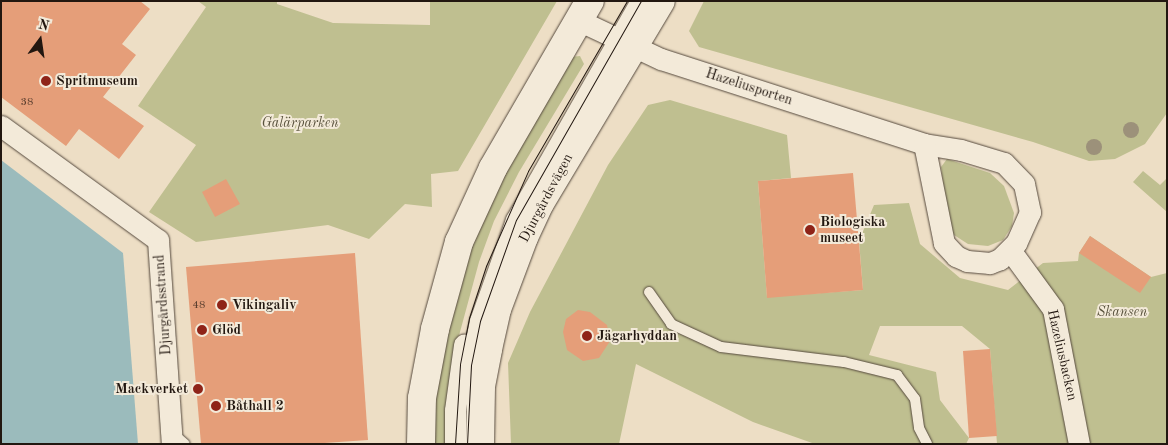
<!DOCTYPE html>
<html>
<head>
<meta charset="utf-8">
<style>
  body { margin:0 }
  #map { position:relative; width:1168px; height:445px; overflow:hidden; background:#eddec5; font-family:"Old Standard TT",serif }
  div>[style] { position:absolute }
  [style*='--x'] { left:calc(var(--x)*1px); top:calc(var(--y)*1px); width:calc(var(--w)*1px); rotate:calc(var(--a)*1deg) }
  .green>* { inset:0; background:#bfbf90 }
  .water>* { inset:0; background:#9bbbbc }
  .building>* { inset:0; background:#e59e79 }
  .roads { filter:drop-shadow(0 0 1px #55493d) drop-shadow(0 0 1px #55493d) }
  .lane>* { height:10px; margin:-5px; padding:0 5px; transform-origin:5px; border-radius:5px; background:#f3ead9 }
  .street>* { height:21px; margin:-10.5px; padding:0 10.5px; transform-origin:10.5px; border-radius:10.5px; background:#f3ead9 }
  .secondary>* { height:28px; margin:-14px; padding:0 14px; transform-origin:14px; border-radius:14px; background:#f3ead9 }
  .tram>* { height:1px; margin:-0.5px; padding:0 0.5px; transform-origin:0.5px; border-radius:0.5px; background:#221710 }
  .trees>* { width:16px; height:16px; margin:-8px; border-radius:50%; background:#9c917a }
  .dots>* { width:14px; height:14px; translate:-50% -50%; box-sizing:border-box; border:2px solid #f3ead9; border-radius:50% }
  span { translate:-50% -50%; white-space:nowrap; text-align:center; line-height:1.15; -webkit-text-stroke:4px #f3ead9; paint-order:stroke }
  .number-label { font-size:11px; color:#53392a }
  .number-label span { -webkit-text-stroke-width:0 }
  .poi-label { font-size:14px; color:#221710; font-weight:700 }
  .left { translate:0 -50%; text-align:left }
  .right { translate:-100% -50%; text-align:right }
  .street-label { font-size:14px; color:#221710 }
  .park-label { font-size:14px; color:#59523d; font-style:italic }
  .frame { position:absolute; inset:0; border:2px solid #221710; pointer-events:none }
  .north { position:absolute; left:15px; top:15px; width:50px; height:50px; -webkit-text-stroke:4px #f3ead9; paint-order:stroke; rotate:14deg; font-size:14px; font-weight:700; line-height:20px; text-align:center; color:#221710 }
  .north::after { content:''; display:block; margin:auto; width:18px; height:22px; background:#221710; clip-path:polygon(50% 0,100% 100%,50% 72%,0 100%) }
</style>
</head>
<body>
<div id="map">
  <div class="green">
    <div style="clip-path:polygon(198px 1px,277px 1px,277px 4px,333px 23px,430px 25px,430px 1px,557px 1px,458px 171px,431px 174px,432px 207px,405px 204px,369px 239px,328px 225px,196px 242px,149px 212px,196px 145px,138px 106px,206px 7px)"></div>
    <div style="clip-path:polygon(704px 1px,1167px 1px,1167px 113px,1145px 144px,1115px 159px,1089px 161px,1033px 142px,699px 47px,689px 31px)"></div>
    <div style="clip-path:polygon(580px 56px,584px 64px,519px 172px,494px 221px,479px 262px,457px 343px,447px 444px,433px 444px,437px 385px,447px 316px,483px 213px,571px 57px)"></div>
    <div style="clip-path:polygon(670px 100px,787px 135px,791px 178px,758px 181px,767px 297px,863px 290px,859px 241px,874px 205px,909px 203px,920px 244px,960px 278px,1008px 290px,1043px 263px,1078px 261px,1079px 253px,1090px 236px,1151px 277px,1167px 273px,1167px 444px,997px 444px,990px 349px,962px 326px,880px 326px,869px 355px,936px 372px,940px 400px,969px 438px,966px 444px,815px 444px,753px 422px,636px 364px,619px 444px,511px 444px,508px 363px,530px 312px,608px 165px,648px 105px)"></div>
    <div style="clip-path:polygon(947px 159px,990px 173px,1004px 186px,1014px 213px,1012px 226px,1003px 240px,988px 246px,968px 244px,954px 235px,948px 223px,941px 167px)"></div>
    <div style="clip-path:polygon(1143px 171px,1160px 185px,1167px 178px,1167px 212px,1133px 182px)"></div>
  </div>
  <div class="water">
    <div style="clip-path:polygon(1px 160px,123px 253px,138px 444px,1px 444px)"></div>
  </div>
  <div class="building">
    <div style="clip-path:polygon(1px 1px,140px 1px,150px 9px,122px 44px,136px 55px,103px 97px,144px 126px,119px 159px,79px 129px,66px 146px,1px 97px)"></div>
    <div style="clip-path:polygon(853px 173px,863px 290px,767px 298px,758px 181px)"></div>
    <div style="clip-path:polygon(226px 179px,240px 204px,215px 217px,202px 192px)"></div>
    <div style="clip-path:polygon(1090px 236px,1151px 277px,1140px 293px,1079px 253px)"></div>
    <div style="clip-path:polygon(355px 253px,368px 440px,310px 444px,201px 444px,186px 267px)"></div>
    <div style="clip-path:polygon(578px 310px,590px 312px,607px 325px,610px 341px,599px 358px,583px 361px,567px 350px,563px 332px,566px 319px)"></div>
    <div style="clip-path:polygon(990px 349px,997px 436px,969px 438px,963px 351px)"></div>
  </div>
  <div class="roads">
    <div class="lane">
      <div style="--x:649;--y:292;--w:39;--a:55"></div>
      <div style="--x:671;--y:324;--w:55;--a:24.7"></div>
      <div style="--x:721;--y:347;--w:124;--a:7"></div>
      <div style="--x:844;--y:362;--w:55;--a:13.8"></div>
      <div style="--x:897;--y:375;--w:30;--a:53"></div>
      <div style="--x:915;--y:399;--w:29;--a:82"></div>
      <div style="--x:919;--y:428;--w:18;--a:63"></div>
      <div style="--x:171;--y:432;--w:18;--a:41"></div>
    </div>
    <div class="street">
      <div style="--x:578;--y:20;--w:92;--a:25.2"></div>
      <div style="--x:661;--y:59;--w:276;--a:17.9"></div>
      <div style="--x:924;--y:144;--w:37;--a:9"></div>
      <div style="--x:961;--y:150;--w:45;--a:16.8"></div>
      <div style="--x:1004;--y:163;--w:29;--a:46"></div>
      <div style="--x:1024;--y:184;--w:29;--a:78"></div>
      <div style="--x:1030;--y:212;--w:34;--a:114"></div>
      <div style="--x:1016;--y:243;--w:23;--a:135"></div>
      <div style="--x:1000;--y:259;--w:11;--a:158"></div>
      <div style="--x:990;--y:263;--w:23;--a:-175"></div>
      <div style="--x:967;--y:261;--w:12;--a:-156"></div>
      <div style="--x:956;--y:256;--w:18;--a:-133"></div>
      <div style="--x:944;--y:243;--w:101;--a:-101.4"></div>
      <div style="--x:1;--y:126;--w:194;--a:36"></div>
      <div style="--x:158;--y:240;--w:204;--a:86.1"></div>
      <div style="--x:1010;--y:250;--w:73;--a:53.9"></div>
      <div style="--x:1053;--y:309;--w:137;--a:79.1"></div>
      <div style="--x:471;--y:364;--w:44;--a:-78.2"></div>
      <div style="--x:480;--y:321;--w:107;--a:-70.4"></div>
      <div style="--x:516;--y:220;--w:252;--a:-60.3"></div>
      <div style="--x:455;--y:444;--w:34;--a:-90"></div>
      <div style="--x:455;--y:410;--w:66;--a:-82.1"></div>
    </div>
    <div class="secondary">
      <div style="--x:421;--y:444;--w:46;--a:-88.8"></div>
      <div style="--x:422;--y:398;--w:70;--a:-79.3"></div>
      <div style="--x:435;--y:329;--w:90;--a:-74.6"></div>
      <div style="--x:459;--y:242;--w:81;--a:-65.3"></div>
      <div style="--x:493;--y:168;--w:193;--a:-59.9"></div>
      <div style="--x:480;--y:444;--w:58;--a:-89"></div>
      <div style="--x:481;--y:386;--w:38;--a:-79"></div>
      <div style="--x:488;--y:349;--w:41;--a:-77.3"></div>
      <div style="--x:497;--y:309;--w:77;--a:-69.4"></div>
      <div style="--x:524;--y:237;--w:38;--a:-65"></div>
      <div style="--x:540;--y:203;--w:235;--a:-59.1"></div>
    </div>
  </div>
  <div class="tram">
    <div style="--x:455;--y:444;--w:80;--a:-86.4"></div>
    <div style="--x:460;--y:364;--w:47;--a:-78.9"></div>
    <div style="--x:469;--y:318;--w:55;--a:-71.9"></div>
    <div style="--x:486;--y:266;--w:104;--a:-66.1"></div>
    <div style="--x:528;--y:171;--w:197;--a:-59.8"></div>
    <div style="--x:467;--y:444;--w:79;--a:-87.1"></div>
    <div style="--x:471;--y:365;--w:45;--a:-78.4"></div>
    <div style="--x:480;--y:321;--w:107;--a:-70.4"></div>
    <div style="--x:516;--y:220;--w:252;--a:-60.3"></div>
  </div>
  <div class="trees">
    <div style="left:1131px;top:130px"></div>
    <div style="left:1094px;top:147px"></div>
  </div>
  <div class="dots">
    <div style="left:46px;top:81px;background:#8f2418"></div>
    <div style="left:810px;top:230px;background:#8f2418"></div>
    <div style="left:222px;top:305px;background:#8f2418"></div>
    <div style="left:202px;top:330px;background:#8f2418"></div>
    <div style="left:587px;top:336px;background:#8f2418"></div>
    <div style="left:198px;top:389px;background:#8f2418"></div>
    <div style="left:216px;top:406px;background:#8f2418"></div>
  </div>
  <div class="number-label">
    <span style="left:27px;top:103px">38</span>
    <span style="left:199px;top:306px">48</span>
  </div>
  <div class="poi-label">
    <span class="left" style="left:56px;top:81px">Spritmuseum</span>
    <span class="left" style="left:820px;top:230px">Biologiska<br>museet</span>
    <span class="left" style="left:232px;top:305px">Vikingaliv</span>
    <span class="left" style="left:212px;top:330px">Glöd</span>
    <span class="left" style="left:597px;top:336px">Jägarhyddan</span>
    <span class="right" style="left:188px;top:389px">Mackverket</span>
    <span class="left" style="left:226px;top:406px">Båthall 2</span>
  </div>
  <div class="street-label">
    <span style="left:749px;top:87px;rotate:18deg">Hazeliusporten</span>
    <span style="left:546px;top:198px;rotate:-62deg">Djurgårdsvägen</span>
    <span style="left:163px;top:305px;rotate:-94deg">Djurgårdsstrand</span>
    <span style="left:1062px;top:355px;rotate:77deg">Hazeliusbacken</span>
  </div>
  <div class="park-label">
    <span style="left:300px;top:123px">Galärparken</span>
    <span style="left:1122px;top:312px">Skansen</span>
  </div>
  <div class="frame"></div>
  <div class="north">N</div>
</div>
</body>
</html>
